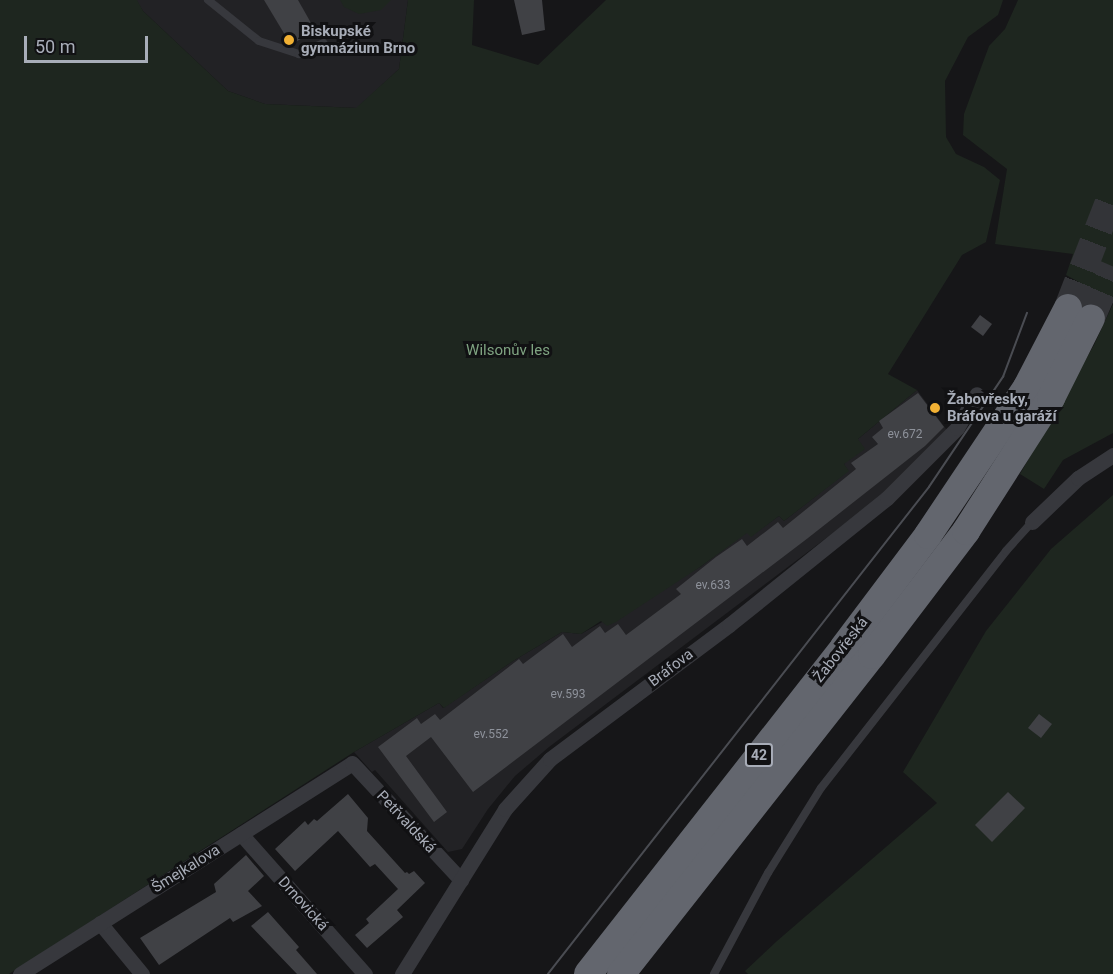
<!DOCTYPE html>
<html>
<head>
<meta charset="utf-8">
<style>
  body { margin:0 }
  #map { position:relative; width:1113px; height:974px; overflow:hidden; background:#161618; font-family:Roboto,sans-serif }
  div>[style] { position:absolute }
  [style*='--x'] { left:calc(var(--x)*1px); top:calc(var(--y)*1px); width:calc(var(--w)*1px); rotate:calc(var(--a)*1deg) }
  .built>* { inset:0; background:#222225 }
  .green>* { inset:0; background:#1e261f }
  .building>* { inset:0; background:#404145 }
  .highway-tunnel>* { height:28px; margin-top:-14px; transform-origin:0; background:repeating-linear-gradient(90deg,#333438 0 28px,transparent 0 42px) }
  .lane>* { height:8px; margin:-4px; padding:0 4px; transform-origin:4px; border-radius:4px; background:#37383d }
  .street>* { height:15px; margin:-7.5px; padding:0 7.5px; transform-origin:7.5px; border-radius:7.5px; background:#37383d }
  .highway>* { height:28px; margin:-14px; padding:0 14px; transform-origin:14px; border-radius:14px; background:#63666e }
  .tram>* { height:1.5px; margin:-0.75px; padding:0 0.75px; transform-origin:0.75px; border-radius:0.75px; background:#4a4c52 }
  .dots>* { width:16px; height:16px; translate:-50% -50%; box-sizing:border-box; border:3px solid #111113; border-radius:50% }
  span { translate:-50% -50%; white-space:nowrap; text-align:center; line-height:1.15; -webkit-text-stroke:6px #111113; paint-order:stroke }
  .number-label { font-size:12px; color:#8e929b }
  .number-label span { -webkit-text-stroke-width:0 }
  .shield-label span { padding:2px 4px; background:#111113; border:2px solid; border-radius:4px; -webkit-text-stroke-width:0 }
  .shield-label { font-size:14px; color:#a8adb8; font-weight:700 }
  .poi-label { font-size:15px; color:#a8adb8; font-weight:700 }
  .left { translate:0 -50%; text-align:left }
  .park-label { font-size:15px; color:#7fa381 }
  .street-label { font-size:15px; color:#a8adb8 }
  .scale { position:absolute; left:24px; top:36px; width:124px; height:27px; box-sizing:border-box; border:3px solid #a8adb8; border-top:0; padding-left:8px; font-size:18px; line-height:21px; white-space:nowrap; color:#a8adb8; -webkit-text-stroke:4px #111113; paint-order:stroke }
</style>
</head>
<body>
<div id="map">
  <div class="built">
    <div style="clip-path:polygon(136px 0,408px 0,399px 69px,357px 108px,265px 104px,228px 91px,143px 11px)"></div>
    <div style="clip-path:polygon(917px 390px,955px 441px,549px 747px,515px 776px,488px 809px,462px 849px,448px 852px,375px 770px,372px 772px,354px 752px,439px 703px,443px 708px,513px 661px,562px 632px,581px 634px,700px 567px,747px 532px,751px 536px,779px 516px,784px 521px,848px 471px,844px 464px,858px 439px)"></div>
  </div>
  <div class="green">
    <div style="clip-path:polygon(0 0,137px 0,143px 11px,228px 91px,265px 104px,356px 108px,399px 69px,408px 0,474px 0,472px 45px,538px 65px,606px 0,1003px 0,998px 15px,968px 37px,945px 81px,946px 137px,956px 154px,984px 167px,1000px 180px,986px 242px,962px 255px,888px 374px,917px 390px,858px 439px,865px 449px,844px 464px,849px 471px,784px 521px,779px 516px,751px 537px,747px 533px,700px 567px,616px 622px,607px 626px,601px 621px,581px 634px,562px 632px,513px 661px,444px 708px,439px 703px,354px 752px,9px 974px,0 974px)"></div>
    <div style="clip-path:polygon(340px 0,391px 0,381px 10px,359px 14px,344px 7px)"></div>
    <div style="clip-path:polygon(1018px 0,1113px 0,1113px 301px,1066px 275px,1073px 254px,995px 244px,1007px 169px,963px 135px,964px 114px,989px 46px,1005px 29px)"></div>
    <div style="clip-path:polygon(1113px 304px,1113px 433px,1063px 460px,1044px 489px,1020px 474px,1094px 345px)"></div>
    <div style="clip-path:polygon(1113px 495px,1113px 974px,748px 974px,745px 971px,777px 941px,937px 803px,903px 772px,986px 631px,1051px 549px)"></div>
  </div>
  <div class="building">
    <div style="clip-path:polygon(264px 0,298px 0,315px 30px,291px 45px)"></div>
    <div style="clip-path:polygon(514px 0,542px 0,545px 30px,522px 35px)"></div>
    <div style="clip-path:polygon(980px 315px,992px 324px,983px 336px,971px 327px)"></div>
    <div style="clip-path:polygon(918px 393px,944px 427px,925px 446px,808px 538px,473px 792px,431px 737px,406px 756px,447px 812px,434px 822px,378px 747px,417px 718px,421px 724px,435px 714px,440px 720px,519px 659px,523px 664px,563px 634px,572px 647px,600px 626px,605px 633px,618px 624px,626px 635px,681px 594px,676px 589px,716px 557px,742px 539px,747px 546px,778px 522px,783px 528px,856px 469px,851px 463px,878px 444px,872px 437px,883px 428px,879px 421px)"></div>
    <div style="clip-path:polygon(1039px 714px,1052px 724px,1041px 738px,1028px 728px)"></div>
    <div style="clip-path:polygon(1008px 792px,1025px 808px,992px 842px,975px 825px)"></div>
    <div style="clip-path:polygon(348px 794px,368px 818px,367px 831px,405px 873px,407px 872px,409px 874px,414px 871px,425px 883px,397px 910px,403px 917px,367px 948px,355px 935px,369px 923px,366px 919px,398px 889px,375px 864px,370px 867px,338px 831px,295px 871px,275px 849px,305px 821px,308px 825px,314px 819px,317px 821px)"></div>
    <div style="clip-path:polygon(246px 855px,264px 876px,248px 891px,262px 906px,233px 922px,230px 918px,159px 965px,140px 938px,216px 892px,214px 884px)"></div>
    <div style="clip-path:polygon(268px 912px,299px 947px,296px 950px,317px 974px,297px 974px,251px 926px)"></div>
  </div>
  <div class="highway-tunnel">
    <div style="--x:1068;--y:308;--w:124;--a:-68.8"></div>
    <div style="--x:1091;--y:318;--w:56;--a:-66.7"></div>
  </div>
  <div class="lane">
    <div style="--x:208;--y:0;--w:65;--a:38.8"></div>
    <div style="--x:259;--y:41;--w:42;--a:18"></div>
    <div style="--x:299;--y:54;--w:27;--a:-24"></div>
    <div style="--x:714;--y:974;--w:115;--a:-61.9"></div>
    <div style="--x:768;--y:873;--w:100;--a:-58.1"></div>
    <div style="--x:821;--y:788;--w:301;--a:-52"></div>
    <div style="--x:1006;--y:551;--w:39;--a:-48"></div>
  </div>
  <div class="street">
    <div style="--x:1032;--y:522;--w:64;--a:-43.7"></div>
    <div style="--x:1078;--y:478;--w:42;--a:-33.3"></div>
    <div style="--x:241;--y:834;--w:187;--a:48.5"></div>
    <div style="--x:100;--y:923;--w:66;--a:50.5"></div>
    <div style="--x:20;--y:974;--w:393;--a:-32.4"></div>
    <div style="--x:352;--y:763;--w:160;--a:47"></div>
    <div style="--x:402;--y:974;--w:195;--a:-58"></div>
    <div style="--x:505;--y:809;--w:67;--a:-48"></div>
    <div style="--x:550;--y:759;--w:224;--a:-36.8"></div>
    <div style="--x:729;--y:625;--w:203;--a:-38.8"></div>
    <div style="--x:887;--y:498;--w:99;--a:-45"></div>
    <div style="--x:957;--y:428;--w:39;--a:-60"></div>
  </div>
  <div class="highway">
    <div style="--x:588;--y:974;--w:415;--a:-51.9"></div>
    <div style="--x:844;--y:647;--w:140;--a:-53.1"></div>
    <div style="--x:928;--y:535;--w:178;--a:-56.2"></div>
    <div style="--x:1027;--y:387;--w:89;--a:-62.6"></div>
    <div style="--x:621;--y:974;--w:406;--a:-51.8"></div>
    <div style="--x:872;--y:655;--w:156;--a:-52.8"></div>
    <div style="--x:966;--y:531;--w:158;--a:-57.4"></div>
    <div style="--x:1051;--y:398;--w:89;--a:-63.4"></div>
  </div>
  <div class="tram">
    <div style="--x:548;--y:974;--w:618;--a:-51.96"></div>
    <div style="--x:929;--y:487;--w:133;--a:-56.1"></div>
    <div style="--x:1003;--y:377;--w:68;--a:-69.4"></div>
  </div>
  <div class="dots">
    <div style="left:289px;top:40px;background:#f2b134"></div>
    <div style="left:935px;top:408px;background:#f2b134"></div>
  </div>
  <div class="number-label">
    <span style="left:905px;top:435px">ev.672</span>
    <span style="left:713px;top:586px">ev.633</span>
    <span style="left:568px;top:695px">ev.593</span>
    <span style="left:491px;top:735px">ev.552</span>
  </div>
  <div class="shield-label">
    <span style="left:759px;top:755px">42</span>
  </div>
  <div class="poi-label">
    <span class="left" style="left:301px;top:40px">Biskupské<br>gymnázium Brno</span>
    <span class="left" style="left:947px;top:408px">Žabovřesky,<br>Bráfova u garáží</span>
  </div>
  <div class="park-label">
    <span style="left:508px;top:351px">Wilsonův les</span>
  </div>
  <div class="street-label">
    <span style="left:841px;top:650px;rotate:-52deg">Žabovřeská</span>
    <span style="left:671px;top:668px;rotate:-37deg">Bráfova</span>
    <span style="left:406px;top:822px;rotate:47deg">Petřvaldská</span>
    <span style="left:186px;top:869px;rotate:-32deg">Šmejkalova</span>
    <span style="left:303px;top:904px;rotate:48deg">Drnovická</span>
  </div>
  <div class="scale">50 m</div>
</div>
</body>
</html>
